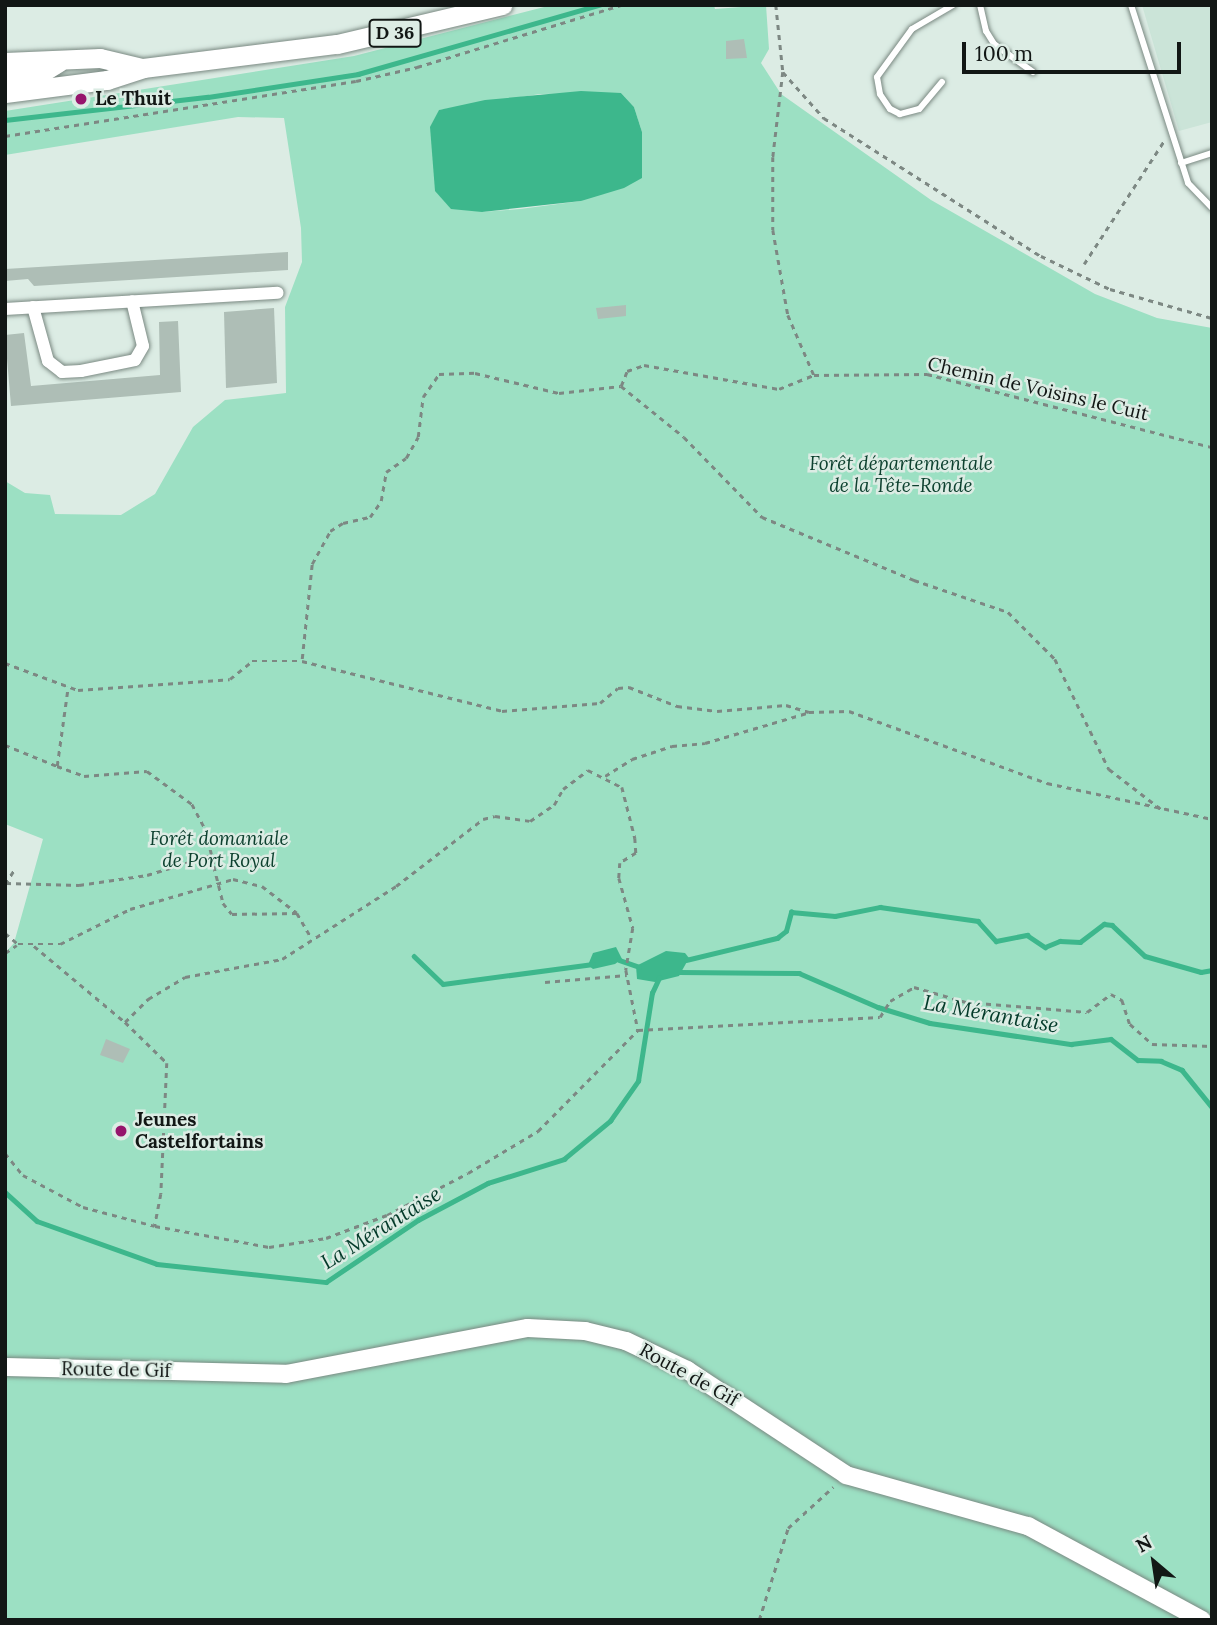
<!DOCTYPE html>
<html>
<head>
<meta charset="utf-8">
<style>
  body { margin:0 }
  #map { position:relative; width:1217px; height:1625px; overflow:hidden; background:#dcece4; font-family:Lora,serif }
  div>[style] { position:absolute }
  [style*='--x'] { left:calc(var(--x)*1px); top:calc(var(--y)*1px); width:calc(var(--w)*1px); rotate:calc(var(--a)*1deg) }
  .built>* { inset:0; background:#cbe4d8 }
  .green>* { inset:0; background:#9ce0c3 }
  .water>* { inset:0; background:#3db78c }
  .stream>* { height:4.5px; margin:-2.25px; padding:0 2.25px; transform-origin:2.25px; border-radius:2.25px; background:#3db78c }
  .building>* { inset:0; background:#aebeb6 }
  .path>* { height:2.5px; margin-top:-1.25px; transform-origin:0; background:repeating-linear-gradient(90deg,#7d8883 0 5px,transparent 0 10px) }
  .roads { filter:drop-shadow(0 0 2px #7a8982) drop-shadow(0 0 2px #7a8982) }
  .lane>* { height:6px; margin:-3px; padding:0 3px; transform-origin:3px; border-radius:3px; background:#fff }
  .street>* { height:12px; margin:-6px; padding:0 6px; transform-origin:6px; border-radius:6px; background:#fff }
  .secondary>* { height:18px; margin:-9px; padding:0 9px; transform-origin:9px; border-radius:9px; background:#fff }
  .primary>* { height:19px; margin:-9.5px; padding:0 9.5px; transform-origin:9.5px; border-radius:9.5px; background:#fff }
  .path-bridge>* { height:2.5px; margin-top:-1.25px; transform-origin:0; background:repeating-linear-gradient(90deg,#7d8883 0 5px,transparent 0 10px) }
  .dots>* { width:19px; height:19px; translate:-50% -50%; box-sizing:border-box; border:4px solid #dcece4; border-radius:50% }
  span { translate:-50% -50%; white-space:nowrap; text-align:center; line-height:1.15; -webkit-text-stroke:5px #dcece4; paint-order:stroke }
  .shield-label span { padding:2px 5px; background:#dcece4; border:2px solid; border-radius:5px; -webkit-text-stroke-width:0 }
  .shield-label { font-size:18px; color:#121715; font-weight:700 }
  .poi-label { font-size:19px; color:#121715; font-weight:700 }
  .left { translate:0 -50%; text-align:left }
  .street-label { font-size:19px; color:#121715 }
  .park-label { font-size:19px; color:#0d412f; font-style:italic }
  .water-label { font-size:21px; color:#033a29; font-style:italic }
  .frame { position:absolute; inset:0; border:7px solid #121715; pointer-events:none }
  .north { position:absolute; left:1119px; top:1527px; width:70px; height:70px; -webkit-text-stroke:5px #dcece4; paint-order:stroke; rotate:331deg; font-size:19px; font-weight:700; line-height:28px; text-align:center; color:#121715 }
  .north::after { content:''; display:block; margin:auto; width:24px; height:32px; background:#121715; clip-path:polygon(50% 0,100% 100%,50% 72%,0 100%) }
  .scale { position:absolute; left:962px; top:42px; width:219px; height:32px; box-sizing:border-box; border:4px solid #121715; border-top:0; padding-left:9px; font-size:21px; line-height:24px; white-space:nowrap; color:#121715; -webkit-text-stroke:5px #dcece4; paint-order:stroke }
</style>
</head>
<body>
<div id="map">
  <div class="built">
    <div style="clip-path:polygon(1142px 5px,1212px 5px,1212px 122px,1179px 131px)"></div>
  </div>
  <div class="green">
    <div style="clip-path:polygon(evenodd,552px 5px,714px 5px,715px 9px,766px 5px,769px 49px,761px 63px,781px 94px,931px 200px,1095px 294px,1157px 318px,1212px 328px,1212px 1620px,5px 1620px,5px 953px,14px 943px,43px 839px,5px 824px,5px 481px,25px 493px,50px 495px,55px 514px,121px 515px,155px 494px,193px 427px,225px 400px,286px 393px,285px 307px,302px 262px,301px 228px,284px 118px,238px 117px,5px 155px,5px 111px,354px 56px,552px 5px,621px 93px,634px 107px,642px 132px,581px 201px,520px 209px,482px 212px,439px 110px,540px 94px,621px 93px)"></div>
  </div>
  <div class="water">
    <div style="clip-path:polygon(581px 91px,621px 93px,634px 107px,642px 132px,642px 178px,624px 188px,581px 201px,482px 212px,451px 209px,435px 191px,430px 127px,439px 110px,485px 100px)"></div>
    <div style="clip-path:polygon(616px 947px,622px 959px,615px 964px,593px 969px,588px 965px,593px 953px)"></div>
    <div style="clip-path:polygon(666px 951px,685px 953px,689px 958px,679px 976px,655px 982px,637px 979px,636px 966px)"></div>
  </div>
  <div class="stream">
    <div style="--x:5;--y:120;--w:204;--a:-6.5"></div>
    <div style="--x:208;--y:97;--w:152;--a:-8.7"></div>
    <div style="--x:358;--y:74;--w:251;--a:-16"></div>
    <div style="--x:414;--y:956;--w:40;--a:44"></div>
    <div style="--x:443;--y:984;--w:151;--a:-7.6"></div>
    <div style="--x:619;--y:960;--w:21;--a:19"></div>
    <div style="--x:686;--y:960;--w:94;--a:-13.6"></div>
    <div style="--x:777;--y:938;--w:11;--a:-38"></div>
    <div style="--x:786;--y:931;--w:20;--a:-75"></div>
    <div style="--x:791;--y:912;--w:44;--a:5.2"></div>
    <div style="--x:835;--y:916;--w:46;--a:-11.3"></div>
    <div style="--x:880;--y:907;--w:99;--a:8.1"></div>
    <div style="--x:978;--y:921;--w:27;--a:48"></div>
    <div style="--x:996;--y:941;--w:32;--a:-11"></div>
    <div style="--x:1027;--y:935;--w:22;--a:34"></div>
    <div style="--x:1045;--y:947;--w:16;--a:-22"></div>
    <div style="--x:1060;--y:941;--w:20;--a:3"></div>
    <div style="--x:1080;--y:942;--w:30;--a:-37"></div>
    <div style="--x:1104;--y:924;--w:8;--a:7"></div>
    <div style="--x:1112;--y:925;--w:45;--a:43.2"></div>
    <div style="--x:1145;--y:956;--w:58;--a:15.9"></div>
    <div style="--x:1201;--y:972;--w:11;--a:-10"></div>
    <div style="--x:679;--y:972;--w:120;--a:0.5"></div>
    <div style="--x:799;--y:973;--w:86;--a:23.3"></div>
    <div style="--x:878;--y:1007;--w:54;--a:17.1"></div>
    <div style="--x:930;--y:1023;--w:143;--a:8.5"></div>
    <div style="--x:1071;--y:1044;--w:40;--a:-7.1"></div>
    <div style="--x:1111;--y:1039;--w:34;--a:38"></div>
    <div style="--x:1138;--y:1060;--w:23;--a:2"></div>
    <div style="--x:1161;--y:1061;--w:23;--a:23"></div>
    <div style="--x:1182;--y:1070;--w:48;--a:51"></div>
    <div style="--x:5;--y:1192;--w:43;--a:42.2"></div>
    <div style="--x:37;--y:1221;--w:127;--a:19.7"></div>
    <div style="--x:157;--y:1264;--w:170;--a:6.1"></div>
    <div style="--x:326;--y:1282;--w:111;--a:-34"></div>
    <div style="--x:418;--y:1220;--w:79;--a:-27.9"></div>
    <div style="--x:488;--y:1183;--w:80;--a:-17.5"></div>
    <div style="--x:564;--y:1159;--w:60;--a:-39.6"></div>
    <div style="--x:610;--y:1121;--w:49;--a:-55"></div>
    <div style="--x:638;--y:1081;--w:89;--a:-81"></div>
    <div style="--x:652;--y:993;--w:17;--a:-65"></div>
  </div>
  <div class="building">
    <div style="clip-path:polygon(744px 39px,747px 58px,726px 59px,726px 41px)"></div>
    <div style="clip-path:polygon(288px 252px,288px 270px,34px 286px,28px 279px,5px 281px,5px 269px)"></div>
    <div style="clip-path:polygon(626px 305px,626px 316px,598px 319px,596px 308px)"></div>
    <div style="clip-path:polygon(274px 308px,277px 383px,226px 388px,224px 312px)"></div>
    <div style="clip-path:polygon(178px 321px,181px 392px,11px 406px,5px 335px,24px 333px,31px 386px,160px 375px,159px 322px)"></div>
    <div style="clip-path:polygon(106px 1039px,130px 1049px,123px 1063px,100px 1055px)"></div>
  </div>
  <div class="path">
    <div style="--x:776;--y:5;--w:67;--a:84"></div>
    <div style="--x:783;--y:72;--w:62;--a:48.3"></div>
    <div style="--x:824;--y:118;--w:257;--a:32.5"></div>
    <div style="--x:1041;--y:256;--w:76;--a:25.6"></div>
    <div style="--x:1110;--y:289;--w:106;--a:15.9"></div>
    <div style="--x:783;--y:72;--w:86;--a:96.7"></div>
    <div style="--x:773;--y:157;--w:73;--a:90"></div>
    <div style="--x:773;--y:230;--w:86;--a:80"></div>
    <div style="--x:788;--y:315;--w:65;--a:66.6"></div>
    <div style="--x:5;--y:136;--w:355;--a:-8.9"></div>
    <div style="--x:356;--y:81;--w:63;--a:-12.9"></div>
    <div style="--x:417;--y:67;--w:213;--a:-16.9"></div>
    <div style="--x:1084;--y:264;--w:147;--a:-57"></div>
    <div style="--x:621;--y:386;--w:16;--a:-68"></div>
    <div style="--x:627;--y:371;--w:18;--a:-19"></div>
    <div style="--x:644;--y:365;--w:137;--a:10.1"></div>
    <div style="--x:779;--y:389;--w:38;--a:-22"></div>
    <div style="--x:814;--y:375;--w:113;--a:-0.5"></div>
    <div style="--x:927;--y:374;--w:294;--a:14.4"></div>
    <div style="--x:302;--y:659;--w:96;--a:-84"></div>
    <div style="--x:312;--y:564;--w:38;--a:-61"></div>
    <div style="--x:330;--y:531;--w:15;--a:-32"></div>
    <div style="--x:343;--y:523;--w:28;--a:-13"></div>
    <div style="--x:370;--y:517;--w:19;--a:-55"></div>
    <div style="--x:381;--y:501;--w:29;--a:-80"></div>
    <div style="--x:386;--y:472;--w:24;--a:-35"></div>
    <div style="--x:406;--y:458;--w:24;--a:-60"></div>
    <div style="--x:418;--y:437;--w:40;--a:-82.9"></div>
    <div style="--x:423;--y:397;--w:28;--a:-55"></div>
    <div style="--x:439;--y:374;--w:36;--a:-2"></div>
    <div style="--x:475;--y:373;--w:86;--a:13.4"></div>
    <div style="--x:559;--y:393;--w:62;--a:-6.4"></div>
    <div style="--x:621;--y:386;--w:81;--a:39"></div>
    <div style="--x:684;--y:437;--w:112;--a:45.7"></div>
    <div style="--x:762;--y:517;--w:165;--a:22.5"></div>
    <div style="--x:914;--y:580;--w:99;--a:18.8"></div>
    <div style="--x:1008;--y:612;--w:66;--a:45"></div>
    <div style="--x:1055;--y:659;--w:123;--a:63.9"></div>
    <div style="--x:1109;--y:769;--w:66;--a:37.6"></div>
    <div style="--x:5;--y:663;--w:78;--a:20.3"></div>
    <div style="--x:78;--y:690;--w:152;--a:-4.1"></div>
    <div style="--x:230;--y:679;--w:28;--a:-39"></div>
    <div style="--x:252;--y:661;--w:50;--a:0"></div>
    <div style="--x:302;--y:661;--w:206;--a:14"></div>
    <div style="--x:502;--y:711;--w:98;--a:-4.7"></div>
    <div style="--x:600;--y:703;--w:23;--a:-40"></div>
    <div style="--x:618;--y:688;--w:11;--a:-5"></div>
    <div style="--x:629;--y:687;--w:52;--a:21.6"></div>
    <div style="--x:677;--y:706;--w:40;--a:7.1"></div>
    <div style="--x:717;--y:711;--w:69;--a:-5"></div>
    <div style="--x:786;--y:705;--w:24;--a:17"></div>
    <div style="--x:809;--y:712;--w:40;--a:-1.4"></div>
    <div style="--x:849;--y:711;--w:211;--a:20"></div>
    <div style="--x:1047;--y:783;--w:169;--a:12.3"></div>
    <div style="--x:5;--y:745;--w:56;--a:22"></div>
    <div style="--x:57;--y:766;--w:80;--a:-82.1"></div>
    <div style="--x:57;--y:766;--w:29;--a:20"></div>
    <div style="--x:84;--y:776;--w:63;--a:-4.5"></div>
    <div style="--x:147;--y:771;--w:56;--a:36.3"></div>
    <div style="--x:192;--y:804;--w:30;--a:62"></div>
    <div style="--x:206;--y:830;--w:37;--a:77"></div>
    <div style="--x:605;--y:776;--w:32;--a:-32"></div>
    <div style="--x:632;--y:759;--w:42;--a:-18"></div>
    <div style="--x:672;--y:746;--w:33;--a:-5"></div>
    <div style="--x:705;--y:743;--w:106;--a:-16.4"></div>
    <div style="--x:6;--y:883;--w:73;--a:1.6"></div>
    <div style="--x:79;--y:885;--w:69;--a:-8.4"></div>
    <div style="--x:147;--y:875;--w:68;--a:-17.1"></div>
    <div style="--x:5;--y:884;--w:17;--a:-57"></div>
    <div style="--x:223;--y:903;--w:14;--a:51"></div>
    <div style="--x:232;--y:914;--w:65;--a:-0.9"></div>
    <div style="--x:5;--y:933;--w:17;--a:40"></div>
    <div style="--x:18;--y:944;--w:42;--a:0"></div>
    <div style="--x:60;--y:944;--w:78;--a:-26.6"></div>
    <div style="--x:130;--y:909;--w:107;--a:-16.2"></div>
    <div style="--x:233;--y:879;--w:30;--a:14"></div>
    <div style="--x:262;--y:886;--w:44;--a:37.6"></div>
    <div style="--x:297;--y:913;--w:30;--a:60"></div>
    <div style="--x:34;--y:946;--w:119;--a:39.9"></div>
    <div style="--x:125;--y:1022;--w:33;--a:-45"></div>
    <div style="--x:148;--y:999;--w:43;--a:-30.7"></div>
    <div style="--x:185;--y:977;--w:99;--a:-10.5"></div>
    <div style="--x:282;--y:959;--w:135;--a:-32.6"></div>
    <div style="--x:396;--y:886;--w:110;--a:-37.6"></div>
    <div style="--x:483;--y:819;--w:12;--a:-14"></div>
    <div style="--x:495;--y:816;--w:35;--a:8"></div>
    <div style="--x:530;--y:821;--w:29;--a:-34"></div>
    <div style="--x:554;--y:805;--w:18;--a:-61"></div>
    <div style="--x:563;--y:789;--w:31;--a:-37"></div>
    <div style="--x:588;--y:770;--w:38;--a:27"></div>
    <div style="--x:622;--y:787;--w:53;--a:75.7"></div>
    <div style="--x:635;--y:838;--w:15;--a:86"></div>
    <div style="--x:636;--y:853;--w:19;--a:148"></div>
    <div style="--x:620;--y:863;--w:15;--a:94"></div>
    <div style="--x:619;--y:878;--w:52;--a:74.4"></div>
    <div style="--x:633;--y:928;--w:43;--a:99.5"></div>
    <div style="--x:626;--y:970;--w:61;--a:78.7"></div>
    <div style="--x:5;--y:953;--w:14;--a:-34"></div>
    <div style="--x:545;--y:982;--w:82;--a:-4.9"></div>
    <div style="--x:125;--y:1022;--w:59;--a:44.3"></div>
    <div style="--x:167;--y:1063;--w:131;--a:92.6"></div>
    <div style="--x:161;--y:1194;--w:33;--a:101"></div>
    <div style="--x:155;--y:1226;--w:116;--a:10.4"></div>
    <div style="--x:269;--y:1247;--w:58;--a:-9"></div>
    <div style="--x:326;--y:1238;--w:65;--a:-20.7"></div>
    <div style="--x:387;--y:1215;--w:91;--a:-27.4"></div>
    <div style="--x:468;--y:1173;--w:82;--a:-31"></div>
    <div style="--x:538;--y:1131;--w:142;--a:-45.3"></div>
    <div style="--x:638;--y:1030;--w:242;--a:-3.1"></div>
    <div style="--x:880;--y:1017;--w:19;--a:-58"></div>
    <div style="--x:890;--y:1001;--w:28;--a:-30"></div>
    <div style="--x:914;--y:987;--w:54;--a:16.1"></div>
    <div style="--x:966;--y:1002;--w:121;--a:4.7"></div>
    <div style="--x:1087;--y:1012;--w:30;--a:-37"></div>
    <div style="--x:1111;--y:994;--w:13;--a:29"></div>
    <div style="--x:1122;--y:1000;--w:25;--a:72"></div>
    <div style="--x:1130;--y:1024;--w:30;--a:42"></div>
    <div style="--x:1152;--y:1044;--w:60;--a:1.9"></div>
    <div style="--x:5;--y:1153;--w:28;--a:51"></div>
    <div style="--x:23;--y:1175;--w:68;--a:28.1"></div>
    <div style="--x:83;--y:1207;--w:74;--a:14.8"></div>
    <div style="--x:759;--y:1620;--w:96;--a:-72.5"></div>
    <div style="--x:788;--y:1528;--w:61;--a:-42.3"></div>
  </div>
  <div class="roads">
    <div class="lane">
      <div style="--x:980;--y:5;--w:27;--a:77"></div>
      <div style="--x:986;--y:31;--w:15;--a:58"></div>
      <div style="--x:994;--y:44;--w:48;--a:35.7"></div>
      <div style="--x:1131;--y:5;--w:187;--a:72.2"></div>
      <div style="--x:1188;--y:183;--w:35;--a:46"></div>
      <div style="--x:942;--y:82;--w:35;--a:130"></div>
      <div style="--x:919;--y:109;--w:20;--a:165"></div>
      <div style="--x:900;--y:114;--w:11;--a:-153"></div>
      <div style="--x:890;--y:109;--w:18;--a:-124"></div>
      <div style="--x:880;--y:94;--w:17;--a:-100"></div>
      <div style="--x:877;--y:77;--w:59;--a:-53.9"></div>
      <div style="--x:912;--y:29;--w:48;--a:-30.3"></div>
      <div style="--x:1181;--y:163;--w:33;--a:-18"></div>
    </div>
    <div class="street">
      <div style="--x:33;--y:307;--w:56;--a:74.5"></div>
      <div style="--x:48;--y:361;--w:18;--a:38"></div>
      <div style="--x:62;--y:372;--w:19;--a:-3"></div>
      <div style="--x:81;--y:371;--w:55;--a:-11.5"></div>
      <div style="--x:135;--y:360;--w:16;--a:-60"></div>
      <div style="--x:143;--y:346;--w:46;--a:-103.7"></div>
      <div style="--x:5;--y:309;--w:273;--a:-3.4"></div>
    </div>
    <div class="secondary">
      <div style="--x:5;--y:1367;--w:281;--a:1.4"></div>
      <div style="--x:286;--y:1374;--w:246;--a:-10.8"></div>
      <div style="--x:528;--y:1328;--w:57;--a:3"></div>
      <div style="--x:585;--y:1331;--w:42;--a:13.7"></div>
      <div style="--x:626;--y:1341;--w:68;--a:25.4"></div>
      <div style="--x:687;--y:1370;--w:191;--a:33.4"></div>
      <div style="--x:846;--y:1475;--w:189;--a:15.7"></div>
      <div style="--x:1028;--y:1526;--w:198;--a:28.4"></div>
    </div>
    <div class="primary">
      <div style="--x:5;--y:62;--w:95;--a:-2.4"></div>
      <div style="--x:100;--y:58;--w:43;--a:13.4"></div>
      <div style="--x:5;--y:77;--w:38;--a:-7"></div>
      <div style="--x:43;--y:72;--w:19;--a:-32"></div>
      <div style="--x:5;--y:93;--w:103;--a:-7.3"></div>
      <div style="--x:107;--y:80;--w:38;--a:-18"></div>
      <div style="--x:143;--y:68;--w:195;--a:-7.1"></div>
      <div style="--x:337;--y:44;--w:170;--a:-13.3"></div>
    </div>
  </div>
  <div class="path-bridge">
    <div style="--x:214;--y:866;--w:38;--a:76"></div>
  </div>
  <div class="dots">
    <div style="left:81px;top:99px;background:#96156c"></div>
    <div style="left:121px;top:1131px;background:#96156c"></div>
  </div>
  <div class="shield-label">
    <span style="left:395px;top:33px">D 36</span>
  </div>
  <div class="poi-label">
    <span class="left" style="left:95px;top:99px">Le Thuit</span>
    <span class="left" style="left:135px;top:1131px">Jeunes<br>Castelfortains</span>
  </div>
  <div class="street-label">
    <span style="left:1038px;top:389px;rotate:13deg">Chemin de Voisins le Cuit</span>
    <span style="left:116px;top:1370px;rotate:1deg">Route de Gif</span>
    <span style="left:689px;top:1375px;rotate:29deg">Route de Gif</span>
  </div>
  <div class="park-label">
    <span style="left:901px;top:475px">Forêt départementale<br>de la Tête-Ronde</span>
    <span style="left:219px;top:850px">Forêt domaniale<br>de Port Royal</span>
  </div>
  <div class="water-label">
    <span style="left:991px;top:1014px;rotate:10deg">La Mérantaise</span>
    <span style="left:381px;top:1228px;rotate:-32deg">La Mérantaise</span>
  </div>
  <div class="frame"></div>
  <div class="north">N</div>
  <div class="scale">100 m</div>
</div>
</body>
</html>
